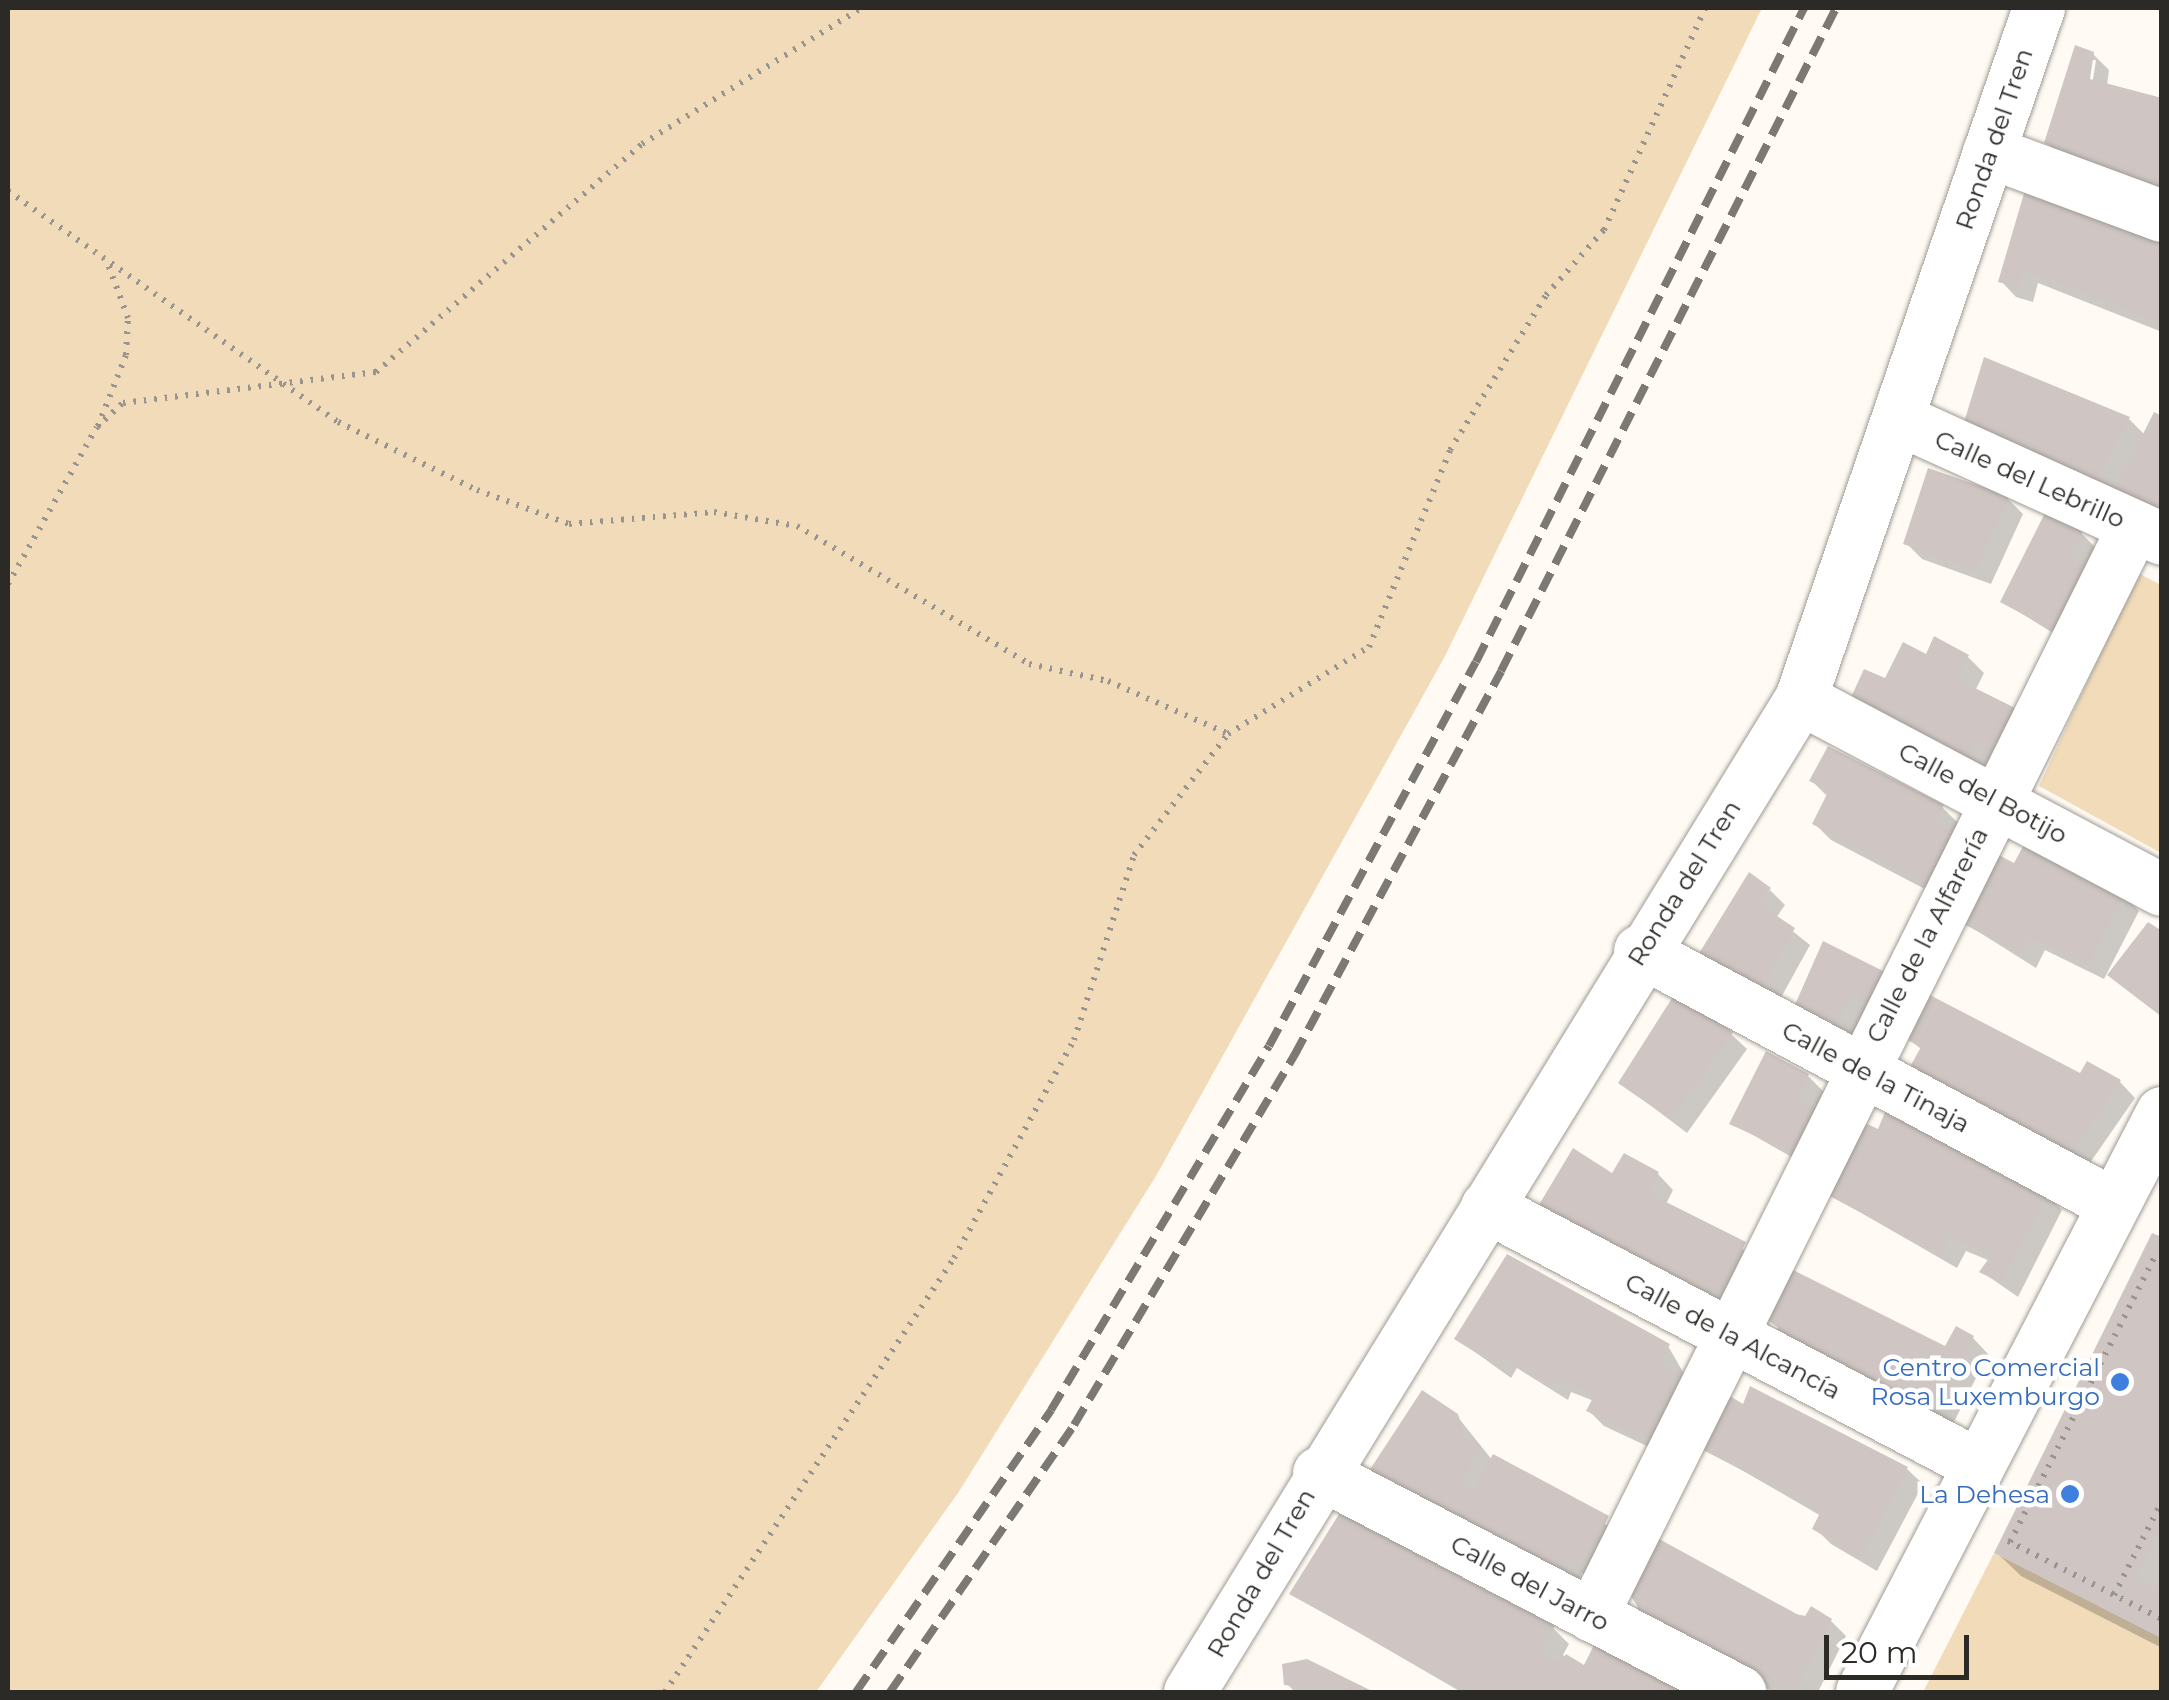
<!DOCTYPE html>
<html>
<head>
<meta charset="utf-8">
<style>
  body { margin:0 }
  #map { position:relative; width:2169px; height:1700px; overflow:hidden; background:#fffbf4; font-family:Montserrat,sans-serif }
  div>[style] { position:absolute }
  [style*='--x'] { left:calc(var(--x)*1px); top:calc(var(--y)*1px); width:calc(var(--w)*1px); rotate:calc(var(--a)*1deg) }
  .green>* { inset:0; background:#f1dbb9 }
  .shadow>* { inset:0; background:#0003 }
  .building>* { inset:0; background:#cfc5c2 }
  .path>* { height:6px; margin-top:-3px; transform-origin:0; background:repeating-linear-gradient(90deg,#989590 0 2.5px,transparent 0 10.5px) }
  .roads { filter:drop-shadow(0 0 2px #9f9b94) drop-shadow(0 0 2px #9f9b94) }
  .street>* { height:52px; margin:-26px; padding:0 26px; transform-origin:26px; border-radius:26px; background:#fff }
  .rail>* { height:8px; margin-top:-4px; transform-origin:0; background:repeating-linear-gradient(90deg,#7c7975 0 20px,transparent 0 30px) }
  .dots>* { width:28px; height:28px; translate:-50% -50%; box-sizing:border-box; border:5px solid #fff; border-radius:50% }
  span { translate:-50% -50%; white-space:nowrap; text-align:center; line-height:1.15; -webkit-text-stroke:9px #fff; paint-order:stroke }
  .street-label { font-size:25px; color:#2c2a27 }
  .shop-label { font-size:25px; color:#366cbe }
  .right { translate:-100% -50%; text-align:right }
  .frame { position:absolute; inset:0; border:10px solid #2c2a27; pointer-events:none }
  .scale { position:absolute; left:1824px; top:1635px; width:145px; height:45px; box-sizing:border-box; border:5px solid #2c2a27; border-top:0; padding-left:12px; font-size:30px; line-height:35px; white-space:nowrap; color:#2c2a27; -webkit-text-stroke:8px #fff; paint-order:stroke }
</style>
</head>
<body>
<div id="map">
  <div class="green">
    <div style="clip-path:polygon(8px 8px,1762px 8px,1444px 658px,1156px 1176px,958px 1493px,816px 1692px,8px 1692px)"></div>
    <div style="clip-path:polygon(2138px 573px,2161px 585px,2161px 853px,2039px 786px)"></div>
    <div style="clip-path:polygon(1994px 1553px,2161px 1638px,2161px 1692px,1923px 1692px)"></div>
  </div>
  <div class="shadow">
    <div style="clip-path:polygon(evenodd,2093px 54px,2109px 70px,2107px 86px,2162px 101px,2162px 195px,2062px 158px,2046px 142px,2093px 54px,2091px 60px,2096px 60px,2091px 91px,2086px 91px,2091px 60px)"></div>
    <div style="clip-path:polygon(2029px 187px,2162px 236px,2162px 332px,2038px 283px,2033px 302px,2016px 297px,2001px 281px)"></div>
    <div style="clip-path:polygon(2129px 419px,2145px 435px,2162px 529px,1979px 447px)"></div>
    <div style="clip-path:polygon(2007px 498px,2023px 514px,1991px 584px,1922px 559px,1906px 543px)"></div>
    <div style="clip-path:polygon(2081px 533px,2097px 549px,2072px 645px,2003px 602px)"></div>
    <div style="clip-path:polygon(1928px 657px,1968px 657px,1984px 673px,1975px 691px,2017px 712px,1982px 779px,1887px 681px)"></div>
    <div style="clip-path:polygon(1812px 781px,1942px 807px,1958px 823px,1944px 899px,1831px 840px,1815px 824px,1828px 797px)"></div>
    <div style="clip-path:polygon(2015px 866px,2124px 895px,2139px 911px,2104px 979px,2045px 950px,2036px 968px,1963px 922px)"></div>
    <div style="clip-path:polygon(1770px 890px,1785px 905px,1776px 918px,1810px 945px,1773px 1012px,1698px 960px)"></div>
    <div style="clip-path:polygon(1824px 945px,1899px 990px,1847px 1050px,1808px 1031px)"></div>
    <div style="clip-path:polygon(1731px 1034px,1747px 1049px,1687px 1133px,1621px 1083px)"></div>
    <div style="clip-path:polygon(1905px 1037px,2120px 1082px,2135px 1098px,2085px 1170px)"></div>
    <div style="clip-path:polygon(1808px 1076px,1824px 1092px,1809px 1167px,1732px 1123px)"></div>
    <div style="clip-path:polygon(1658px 1174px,1673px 1190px,1666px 1204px,1761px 1260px,1709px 1320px,1613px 1176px)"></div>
    <div style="clip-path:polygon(1823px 1191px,2046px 1194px,2062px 1210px,2018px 1297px,1982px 1272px,1990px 1261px,1966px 1251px,1957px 1268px)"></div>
    <div style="clip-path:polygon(2162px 1240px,2162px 1648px,2021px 1576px,1997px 1553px)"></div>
    <div style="clip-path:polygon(1760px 1315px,1946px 1350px,1973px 1338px,1988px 1354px,1944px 1442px)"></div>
    <div style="clip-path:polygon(1457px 1339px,1668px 1346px,1694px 1391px,1664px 1454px,1604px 1426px,1589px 1411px,1594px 1401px,1571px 1392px,1568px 1400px,1517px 1368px,1511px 1378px)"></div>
    <div style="clip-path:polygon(1744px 1408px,1907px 1469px,1923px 1484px,1877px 1571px,1831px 1544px,1815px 1528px,1821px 1516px,1700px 1446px)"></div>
    <div style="clip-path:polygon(1457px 1416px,1493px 1461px,1623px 1534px,1598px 1581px,1582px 1573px,1571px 1592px,1386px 1489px)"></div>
    <div style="clip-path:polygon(1624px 1585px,1830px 1620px,1846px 1636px,1818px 1692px,1774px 1692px,1653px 1631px)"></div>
    <div style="clip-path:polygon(1292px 1594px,1553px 1628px,1569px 1644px,1563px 1655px,1585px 1669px,1595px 1649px,1679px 1692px,1461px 1692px)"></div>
    <div style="clip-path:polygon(1307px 1662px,1368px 1692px,1295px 1692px,1287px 1684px)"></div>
  </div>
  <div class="building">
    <div style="clip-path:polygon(2075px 45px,2094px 52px,2090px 79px,2162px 98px,2162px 185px,2044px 143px)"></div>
    <div style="clip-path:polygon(2027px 183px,2162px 232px,2162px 323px,2023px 269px,2018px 287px,1998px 282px)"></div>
    <div style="clip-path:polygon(1984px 357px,2130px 417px,2093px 486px,1961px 432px)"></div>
    <div style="clip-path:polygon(2154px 412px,2162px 416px,2162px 523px,2111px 498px)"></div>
    <div style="clip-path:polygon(1928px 468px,2009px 496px,1975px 570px,1903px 544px)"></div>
    <div style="clip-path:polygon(2045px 513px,2083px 531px,2068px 557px,2089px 568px,2056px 632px,2000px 602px)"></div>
    <div style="clip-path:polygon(1934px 636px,1969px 655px,1957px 679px,2019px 710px,1995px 754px,1975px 743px,1966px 765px,1847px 706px,1864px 669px,1885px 678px,1903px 642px,1926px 654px)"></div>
    <div style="clip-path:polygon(1828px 746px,1944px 805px,1934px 822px,1954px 834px,1928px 885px,1812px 824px,1829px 790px,1809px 781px)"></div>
    <div style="clip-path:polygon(2026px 841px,2125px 893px,2088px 965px,2028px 936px,2020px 954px,1960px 922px,1995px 853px,2014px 863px)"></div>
    <div style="clip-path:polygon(1749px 872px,1771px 888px,1759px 904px,1795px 928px,1756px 998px,1695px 960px)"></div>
    <div style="clip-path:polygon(2148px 922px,2162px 931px,2162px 1017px,2107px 975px)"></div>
    <div style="clip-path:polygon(1823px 941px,1885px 972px,1867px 1004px,1851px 993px,1831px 1036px,1790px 1016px)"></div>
    <div style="clip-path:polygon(1926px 993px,2080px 1073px,2087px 1061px,2121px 1080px,2069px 1156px,1906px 1074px,1921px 1047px,1902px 1037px)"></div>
    <div style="clip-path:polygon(1674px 995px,1733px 1032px,1670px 1119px,1618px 1083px)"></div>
    <div style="clip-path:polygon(1766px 1051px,1809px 1074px,1797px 1099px,1815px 1109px,1793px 1153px,1729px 1124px)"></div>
    <div style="clip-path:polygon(1885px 1112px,2048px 1192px,2001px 1283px,1979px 1272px,1992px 1254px,1949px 1237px,1941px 1255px,1820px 1191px,1857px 1119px,1878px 1129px)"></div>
    <div style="clip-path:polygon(1573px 1148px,1612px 1173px,1624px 1153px,1659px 1172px,1648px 1193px,1746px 1242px,1719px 1296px,1702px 1286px,1693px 1306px,1531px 1218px)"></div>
    <div style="clip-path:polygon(2152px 1233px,2162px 1237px,2162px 1527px,2136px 1578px,2162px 1591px,2162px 1638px,1994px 1553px)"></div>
    <div style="clip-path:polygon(1507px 1254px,1670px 1344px,1660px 1363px,1679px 1373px,1648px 1440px,1586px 1411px,1595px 1394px,1555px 1378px,1551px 1387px,1500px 1354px,1494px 1364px,1454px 1339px)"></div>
    <div style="clip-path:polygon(1781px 1264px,1945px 1346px,1956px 1326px,1974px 1336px,1928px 1428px,1768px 1347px,1779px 1325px,1757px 1316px)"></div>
    <div style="clip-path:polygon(1750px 1386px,1908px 1467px,1861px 1557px,1812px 1529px,1821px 1511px,1697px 1447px,1725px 1393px,1743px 1404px)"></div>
    <div style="clip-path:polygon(1422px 1390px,1458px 1414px,1466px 1438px,1481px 1446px,1460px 1484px,1474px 1490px,1493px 1454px,1609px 1516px,1582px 1567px,1565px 1559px,1555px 1578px,1367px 1474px)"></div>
    <div style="clip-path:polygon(1341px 1511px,1555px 1626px,1541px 1652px,1560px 1664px,1566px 1654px,1584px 1665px,1594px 1645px,1684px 1692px,1467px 1692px,1289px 1594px)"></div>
    <div style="clip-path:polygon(1650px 1534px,1804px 1618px,1811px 1606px,1832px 1619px,1794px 1692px,1634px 1616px,1642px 1596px,1621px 1586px)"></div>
    <div style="clip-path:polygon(1307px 1659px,1374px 1692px,1284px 1685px,1282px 1664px)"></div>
  </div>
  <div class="path">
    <div style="--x:8;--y:191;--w:403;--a:35"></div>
    <div style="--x:338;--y:422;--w:155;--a:26.1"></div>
    <div style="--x:477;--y:490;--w:98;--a:20.3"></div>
    <div style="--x:569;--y:524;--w:145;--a:-4.7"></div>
    <div style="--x:714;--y:512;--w:84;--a:9.6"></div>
    <div style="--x:797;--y:526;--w:270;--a:30.7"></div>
    <div style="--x:1029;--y:664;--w:81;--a:12.1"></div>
    <div style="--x:1108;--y:681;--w:131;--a:23.8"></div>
    <div style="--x:98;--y:426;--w:76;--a:-68.5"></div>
    <div style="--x:126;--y:355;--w:37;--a:-87"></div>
    <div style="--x:128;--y:318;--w:63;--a:-110.4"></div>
    <div style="--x:8;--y:584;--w:180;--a:-60.5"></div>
    <div style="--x:97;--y:427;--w:35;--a:-43"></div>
    <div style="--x:123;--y:403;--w:255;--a:-7"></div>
    <div style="--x:376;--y:372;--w:350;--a:-40.6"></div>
    <div style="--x:642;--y:144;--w:258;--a:-31.8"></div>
    <div style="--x:2008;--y:1541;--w:173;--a:26.9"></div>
    <div style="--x:2010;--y:1542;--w:323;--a:-63.1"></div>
    <div style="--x:2114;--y:1595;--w:106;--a:-62.9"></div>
    <div style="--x:665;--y:1692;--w:521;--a:-56.34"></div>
    <div style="--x:954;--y:1258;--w:249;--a:-61.2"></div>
    <div style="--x:1074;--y:1040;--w:194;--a:-72"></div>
    <div style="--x:1134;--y:855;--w:153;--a:-52.2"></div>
    <div style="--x:1228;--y:734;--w:166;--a:-31.7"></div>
    <div style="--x:1369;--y:647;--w:213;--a:-67.6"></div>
    <div style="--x:1450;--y:450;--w:182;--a:-58.2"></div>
    <div style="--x:1546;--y:295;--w:87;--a:-48.3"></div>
    <div style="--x:1604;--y:230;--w:244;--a:-65.5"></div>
  </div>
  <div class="roads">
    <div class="street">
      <div style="--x:1989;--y:152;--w:184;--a:20.3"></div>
      <div style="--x:1898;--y:419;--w:290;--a:24.4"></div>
      <div style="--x:1801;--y:699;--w:408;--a:27.9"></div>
      <div style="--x:1640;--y:951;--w:534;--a:28.15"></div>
      <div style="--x:1487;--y:1207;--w:555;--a:27.72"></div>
      <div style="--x:1319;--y:1473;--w:475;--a:27.5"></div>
      <div style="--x:1592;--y:1616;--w:1216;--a:-63.54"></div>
      <div style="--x:1190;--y:1692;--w:1166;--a:-58.4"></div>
      <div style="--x:1801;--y:699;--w:731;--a:-70.99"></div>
      <div style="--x:1862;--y:1692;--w:652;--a:-62.61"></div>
    </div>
  </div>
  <div class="rail">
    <div style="--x:856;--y:1692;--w:343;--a:-55.3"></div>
    <div style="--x:1051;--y:1410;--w:424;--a:-59.1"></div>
    <div style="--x:1269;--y:1046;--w:436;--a:-61.7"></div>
    <div style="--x:1476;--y:662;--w:732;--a:-63.36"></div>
    <div style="--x:890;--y:1692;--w:324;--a:-55.4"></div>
    <div style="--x:1074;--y:1425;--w:430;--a:-59.2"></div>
    <div style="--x:1294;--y:1056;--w:437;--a:-61.7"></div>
    <div style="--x:1501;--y:671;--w:743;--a:-63.19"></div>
  </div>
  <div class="dots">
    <div style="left:2120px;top:1382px;background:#3f7fe0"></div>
    <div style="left:2070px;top:1494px;background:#3f7fe0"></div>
  </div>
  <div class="street-label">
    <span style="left:1994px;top:139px;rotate:-71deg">Ronda del Tren</span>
    <span style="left:2030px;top:479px;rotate:24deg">Calle del Lebrillo</span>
    <span style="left:1983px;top:793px;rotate:28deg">Calle del Botijo</span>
    <span style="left:1684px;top:883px;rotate:-58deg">Ronda del Tren</span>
    <span style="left:1927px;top:935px;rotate:-63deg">Calle de la Alfarería</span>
    <span style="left:1876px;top:1077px;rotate:28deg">Calle de la Tinaja</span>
    <span style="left:1733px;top:1336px;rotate:28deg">Calle de la Alcancía</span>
    <span style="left:1261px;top:1573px;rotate:-60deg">Ronda del Tren</span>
    <span style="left:1530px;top:1583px;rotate:28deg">Calle del Jarro</span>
  </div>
  <div class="shop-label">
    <span class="right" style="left:2100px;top:1382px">Centro Comercial<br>Rosa Luxemburgo</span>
    <span class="right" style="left:2050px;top:1494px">La Dehesa</span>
  </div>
  <div class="frame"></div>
  <div class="scale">20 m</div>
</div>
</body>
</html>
